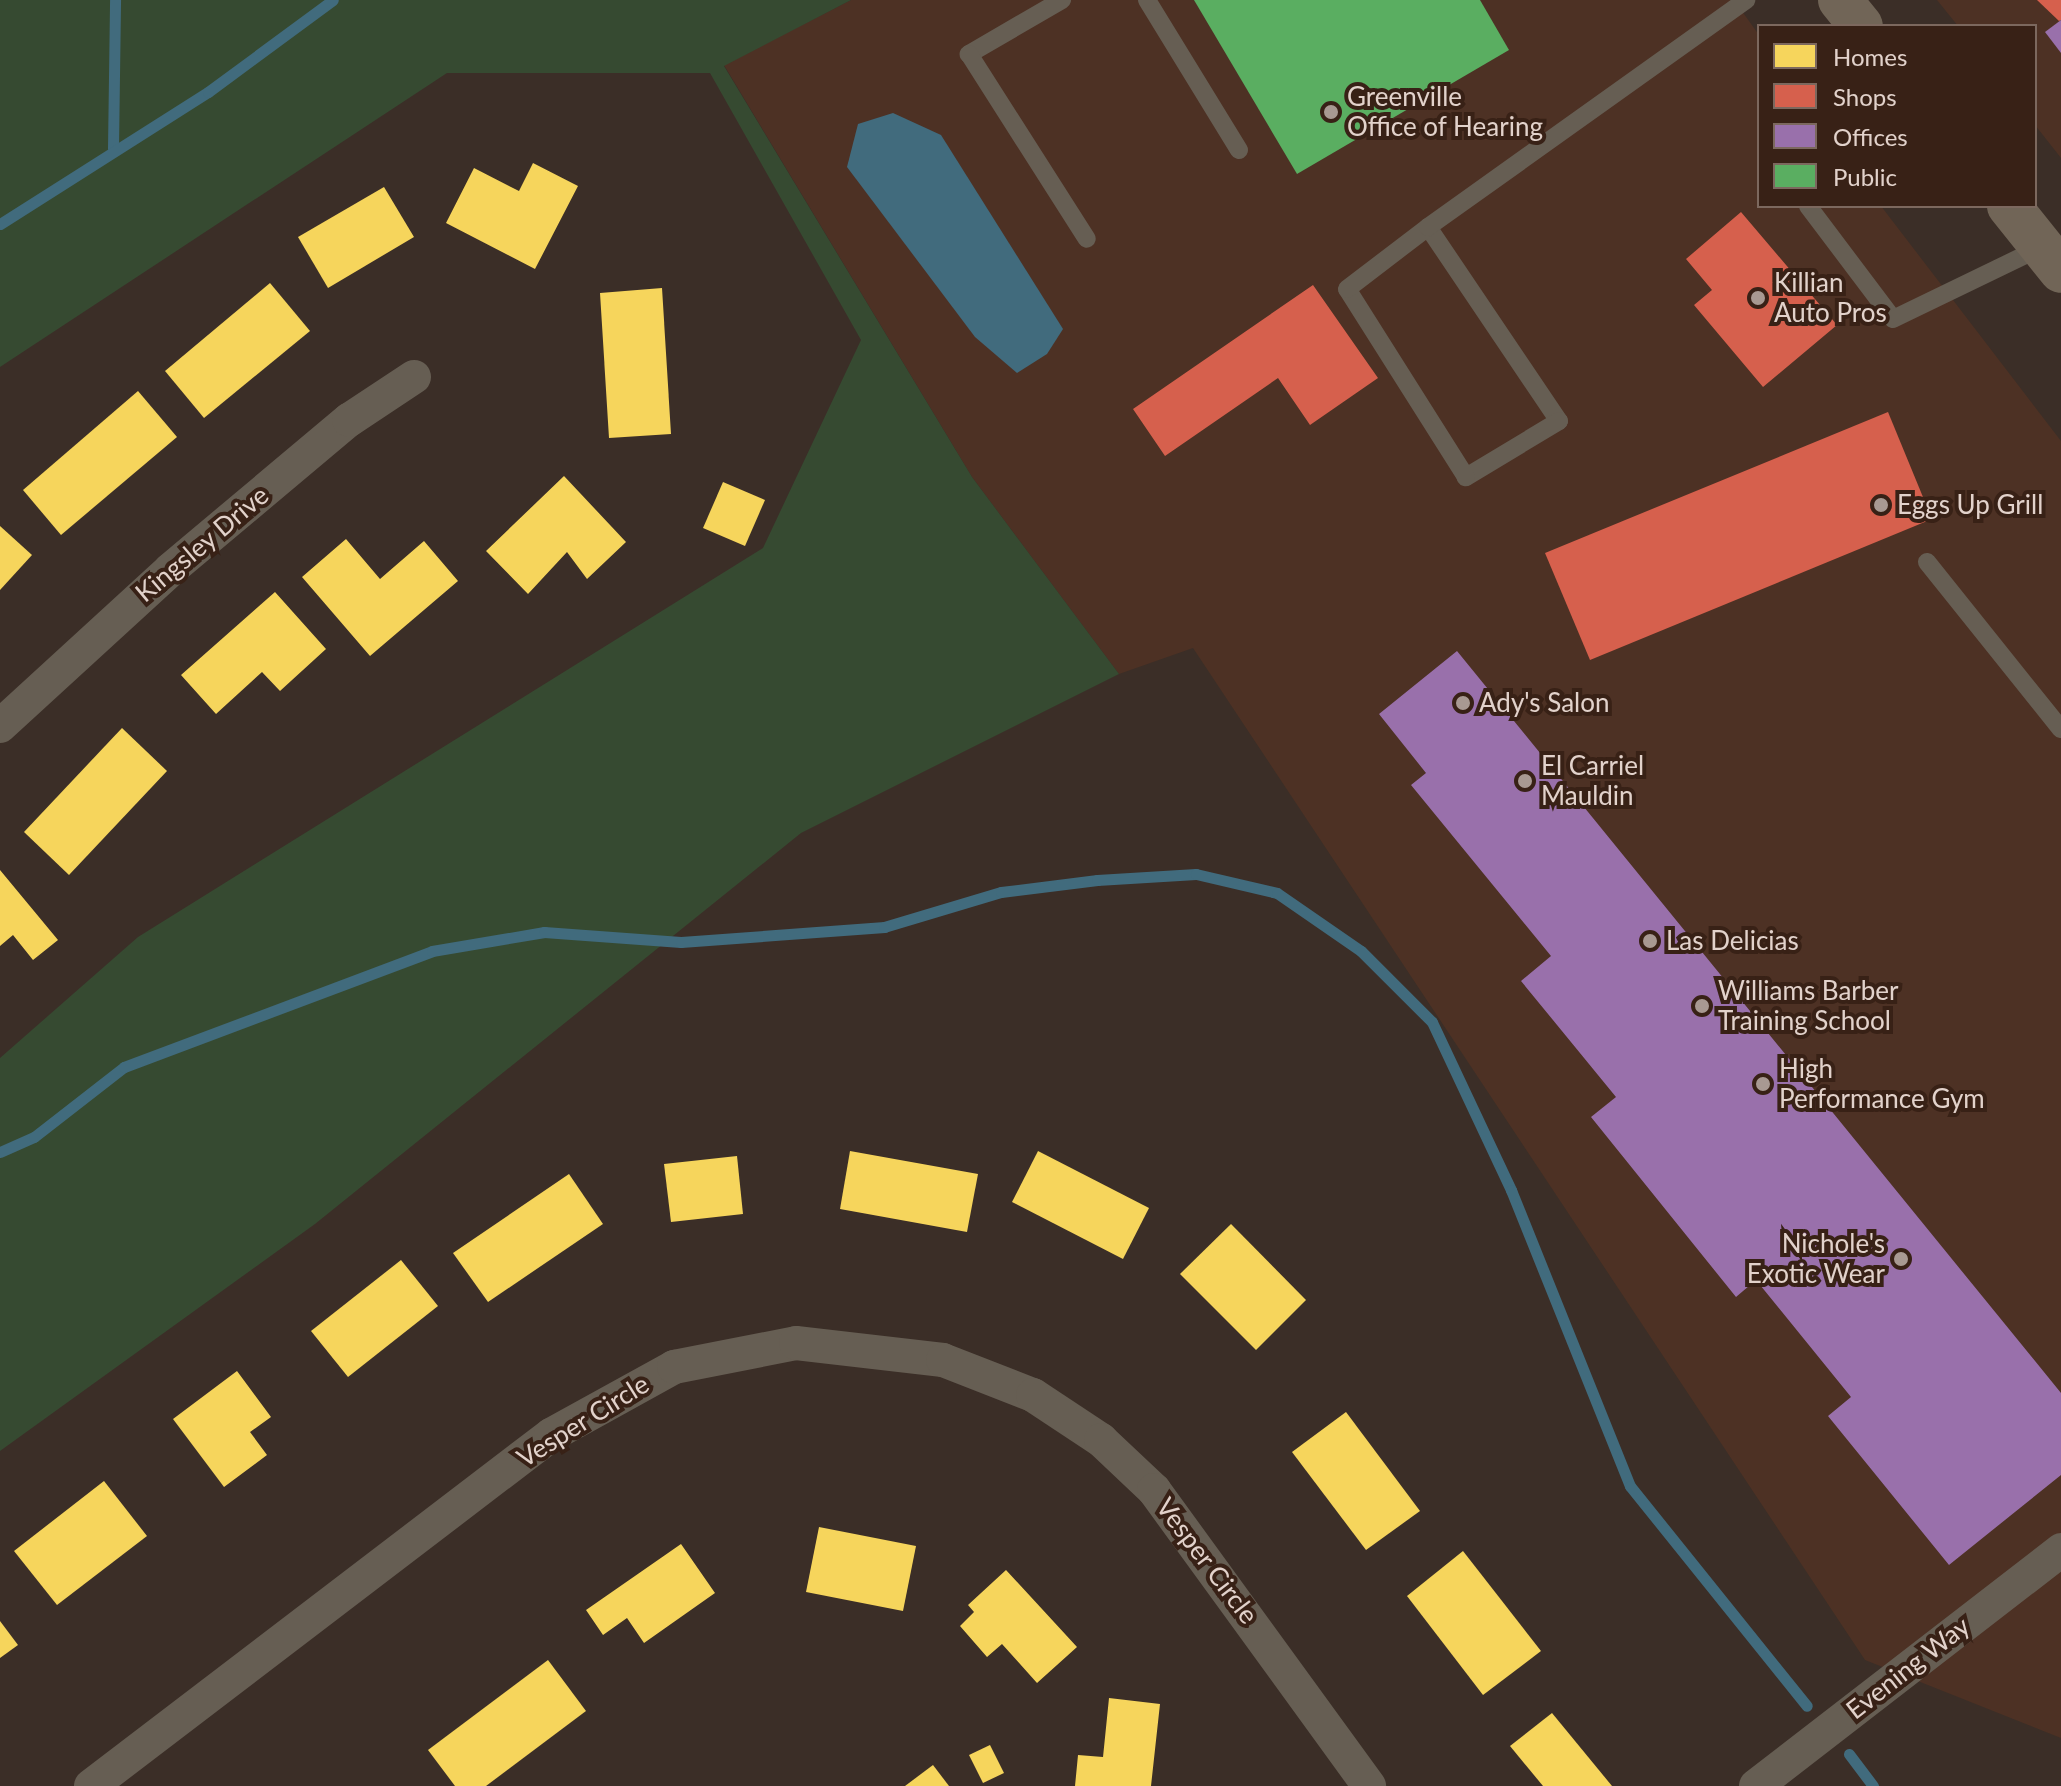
<!DOCTYPE html>
<html>
<head>
<meta charset="utf-8">
<style>
  body { margin:0 }
  #map { position:relative; width:2061px; height:1786px; overflow:hidden; background:#3b2e27; font-family:Lato,sans-serif }
  div>[style] { position:absolute }
  [style*='--x'] { left:calc(var(--x)*1px); top:calc(var(--y)*1px); width:calc(var(--w)*1px); rotate:calc(var(--a)*1deg) }
  .built>* { inset:0; background:#4d3124 }
  .green>* { inset:0; background:#364a31 }
  .water>* { inset:0; background:#416b7d }
  .homes>* { inset:0; background:#f6d55c }
  .shops>* { inset:0; background:#d6604d }
  .offices>* { inset:0; background:#9970ab }
  .public>* { inset:0; background:#5aae61 }
  .stream>* { height:11px; margin:-5.5px; padding:0 5.5px; transform-origin:5.5px; border-radius:5.5px; background:#416b7d }
  .service>* { height:18px; margin:-9px; padding:0 9px; transform-origin:9px; border-radius:9px; background:#665e53 }
  .minor>* { height:34px; margin:-17px; padding:0 17px; transform-origin:17px; border-radius:17px; background:#665e53 }
  .primary>* { height:44px; margin:-22px; padding:0 22px; transform-origin:22px; border-radius:22px; background:#716557 }
  .dots>* { width:22px; height:22px; translate:-50% -50%; box-sizing:border-box; border:4px solid #382116; border-radius:50% }
  span { translate:-50% -50%; white-space:nowrap; text-align:center; line-height:1.15; -webkit-text-stroke:8px #382116; paint-order:stroke }
  .poi-label { font-size:26px; color:#e2d2cb }
  .left { translate:0 -50%; text-align:left }
  .right { translate:-100% -50%; text-align:right }
  .street-label { font-size:26px; color:#e2d2cb }
  .legend { position:absolute; left:1757px; top:24px; width:280px; height:184px; box-sizing:border-box; background:#382116; border:2px solid #7c685e; margin:0; padding:10px 14px; list-style:none; font-size:24px; color:#e2d2cb }
  .legend li { display:flex; align-items:center; gap:16px; height:40px }
  .legend b { width:40px; border:2px solid #7c685e }
</style>
</head>
<body>
<div id="map">
  <div class="built">
    <div style="clip-path:polygon(851px 0,1734px 0,1759px 35px,1759px 206px,1881px 206px,2061px 441px,2061px 1738px,1865px 1660px,1193px 648px,1119px 674px,972px 477px,724px 65px)"></div>
    <div style="clip-path:polygon(1937px 0,2061px 0,2061px 158px,2035px 125px,2035px 26px,1958px 26px)"></div>
  </div>
  <div class="green">
    <div style="clip-path:polygon(0 0,851px 0,724px 66px,972px 477px,1119px 674px,801px 833px,315px 1224px,0 1451px,0 1058px,138px 937px,763px 548px,861px 340px,710px 73px,447px 73px,0 367px)"></div>
  </div>
  <div class="water">
    <div style="clip-path:polygon(893px 113px,941px 135px,1063px 329px,1047px 354px,1017px 373px,975px 337px,847px 167px,858px 124px)"></div>
  </div>
  <div class="homes">
    <div style="clip-path:polygon(533px 163px,578px 186px,535px 269px,446px 223px,474px 168px,519px 191px)"></div>
    <div style="clip-path:polygon(384px 187px,414px 237px,328px 288px,298px 237px)"></div>
    <div style="clip-path:polygon(270px 283px,310px 331px,204px 418px,165px 371px)"></div>
    <div style="clip-path:polygon(662px 288px,671px 434px,609px 438px,600px 293px)"></div>
    <div style="clip-path:polygon(138px 391px,177px 437px,61px 535px,23px 490px)"></div>
    <div style="clip-path:polygon(564px 476px,626px 542px,587px 579px,567px 552px,528px 594px,486px 551px)"></div>
    <div style="clip-path:polygon(723px 482px,765px 500px,745px 546px,703px 528px)"></div>
    <div style="clip-path:polygon(0 526px,32px 555px,0 590px)"></div>
    <div style="clip-path:polygon(346px 539px,380px 579px,424px 541px,458px 581px,370px 656px,302px 577px)"></div>
    <div style="clip-path:polygon(275px 592px,326px 649px,280px 691px,262px 672px,216px 714px,181px 675px)"></div>
    <div style="clip-path:polygon(122px 728px,167px 771px,69px 875px,24px 832px)"></div>
    <div style="clip-path:polygon(0 870px,58px 940px,33px 960px,13px 935px,0 946px)"></div>
    <div style="clip-path:polygon(850px 1151px,978px 1174px,967px 1232px,840px 1209px)"></div>
    <div style="clip-path:polygon(1038px 1151px,1149px 1208px,1123px 1259px,1012px 1202px)"></div>
    <div style="clip-path:polygon(737px 1156px,743px 1214px,671px 1222px,664px 1164px)"></div>
    <div style="clip-path:polygon(569px 1174px,603px 1224px,488px 1302px,453px 1253px)"></div>
    <div style="clip-path:polygon(1231px 1224px,1306px 1300px,1256px 1350px,1180px 1274px)"></div>
    <div style="clip-path:polygon(401px 1260px,438px 1306px,348px 1377px,311px 1331px)"></div>
    <div style="clip-path:polygon(237px 1371px,271px 1417px,250px 1432px,267px 1455px,224px 1487px,173px 1419px)"></div>
    <div style="clip-path:polygon(1346px 1412px,1420px 1511px,1366px 1550px,1292px 1452px)"></div>
    <div style="clip-path:polygon(104px 1481px,147px 1536px,57px 1605px,14px 1551px)"></div>
    <div style="clip-path:polygon(819px 1527px,916px 1546px,903px 1611px,806px 1592px)"></div>
    <div style="clip-path:polygon(681px 1544px,715px 1593px,644px 1643px,627px 1618px,603px 1635px,586px 1610px)"></div>
    <div style="clip-path:polygon(1463px 1551px,1541px 1651px,1483px 1695px,1407px 1596px)"></div>
    <div style="clip-path:polygon(1006px 1570px,1077px 1647px,1037px 1683px,1002px 1644px,987px 1657px,960px 1626px,974px 1612px,968px 1605px)"></div>
    <div style="clip-path:polygon(0 1621px,18px 1645px,0 1658px)"></div>
    <div style="clip-path:polygon(548px 1660px,586px 1711px,486px 1786px,455px 1786px,428px 1750px)"></div>
    <div style="clip-path:polygon(1109px 1698px,1160px 1704px,1151px 1786px,1075px 1786px,1078px 1755px,1103px 1757px)"></div>
    <div style="clip-path:polygon(1552px 1713px,1612px 1786px,1543px 1786px,1510px 1746px)"></div>
    <div style="clip-path:polygon(990px 1745px,1004px 1773px,983px 1783px,969px 1755px)"></div>
    <div style="clip-path:polygon(933px 1765px,949px 1786px,905px 1786px)"></div>
  </div>
  <div class="shops">
    <div style="clip-path:polygon(2037px 0,2061px 0,2061px 20px,2059px 21px)"></div>
    <div style="clip-path:polygon(1741px 212px,1837px 325px,1763px 387px,1694px 305px,1712px 290px,1686px 259px)"></div>
    <div style="clip-path:polygon(1313px 285px,1378px 378px,1310px 425px,1278px 378px,1165px 456px,1133px 409px)"></div>
    <div style="clip-path:polygon(1888px 412px,1932px 519px,1590px 660px,1545px 553px)"></div>
  </div>
  <div class="offices">
    <div style="clip-path:polygon(2061px 20px,2061px 53px,2045px 32px)"></div>
    <div style="clip-path:polygon(1457px 651px,2061px 1393px,2061px 1475px,1949px 1565px,1828px 1416px,1851px 1397px,1756px 1280px,1736px 1297px,1591px 1117px,1616px 1097px,1521px 981px,1551px 956px,1411px 785px,1426px 773px,1379px 714px)"></div>
  </div>
  <div class="public">
    <div style="clip-path:polygon(1194px 0,1480px 0,1509px 50px,1297px 174px)"></div>
  </div>
  <div class="stream">
    <div style="--x:113;--y:148;--w:148;--a:-89.2"></div>
    <div style="--x:0;--y:224;--w:246;--a:-32.4"></div>
    <div style="--x:208;--y:92;--w:155;--a:-36.4"></div>
    <div style="--x:0;--y:1152;--w:37;--a:-24"></div>
    <div style="--x:34;--y:1137;--w:114;--a:-37.9"></div>
    <div style="--x:124;--y:1067;--w:329;--a:-20.6"></div>
    <div style="--x:432;--y:951;--w:114;--a:-9.6"></div>
    <div style="--x:544;--y:932;--w:137;--a:4.2"></div>
    <div style="--x:681;--y:942;--w:204;--a:-4.2"></div>
    <div style="--x:884;--y:927;--w:122;--a:-16.7"></div>
    <div style="--x:1001;--y:892;--w:97;--a:-7.1"></div>
    <div style="--x:1097;--y:880;--w:99;--a:-3.5"></div>
    <div style="--x:1196;--y:874;--w:83;--a:13.2"></div>
    <div style="--x:1277;--y:893;--w:102;--a:34.6"></div>
    <div style="--x:1361;--y:951;--w:100;--a:45"></div>
    <div style="--x:1432;--y:1022;--w:186;--a:64.8"></div>
    <div style="--x:1511;--y:1190;--w:319;--a:68.1"></div>
    <div style="--x:1630;--y:1486;--w:282;--a:51.2"></div>
    <div style="--x:1849;--y:1754;--w:40;--a:53"></div>
  </div>
  <div class="service">
    <div style="--x:1062;--y:0;--w:108;--a:149.9"></div>
    <div style="--x:969;--y:54;--w:219;--a:57.5"></div>
    <div style="--x:1147;--y:0;--w:176;--a:58.5"></div>
    <div style="--x:1808;--y:206;--w:141;--a:53"></div>
    <div style="--x:1893;--y:319;--w:165;--a:-25.8"></div>
    <div style="--x:1428;--y:227;--w:234;--a:56"></div>
    <div style="--x:1559;--y:421;--w:109;--a:148.9"></div>
    <div style="--x:1466;--y:477;--w:222;--a:-122.3"></div>
    <div style="--x:1347;--y:289;--w:102;--a:-37.4"></div>
    <div style="--x:1428;--y:227;--w:391;--a:-35.5"></div>
    <div style="--x:1927;--y:562;--w:214;--a:51.3"></div>
  </div>
  <div class="minor">
    <div style="--x:0;--y:726;--w:231;--a:-42.5"></div>
    <div style="--x:170;--y:570;--w:234;--a:-40"></div>
    <div style="--x:349;--y:420;--w:78;--a:-33.5"></div>
    <div style="--x:91;--y:1786;--w:579;--a:-37.35"></div>
    <div style="--x:551;--y:1435;--w:141;--a:-28.9"></div>
    <div style="--x:674;--y:1367;--w:124;--a:-11.1"></div>
    <div style="--x:796;--y:1343;--w:148;--a:6.6"></div>
    <div style="--x:943;--y:1360;--w:97;--a:21.3"></div>
    <div style="--x:1033;--y:1395;--w:82;--a:33.5"></div>
    <div style="--x:1101;--y:1440;--w:73;--a:43.3"></div>
    <div style="--x:1154;--y:1490;--w:366;--a:54"></div>
    <div style="--x:1756;--y:1786;--w:386;--a:-37.7"></div>
  </div>
  <div class="primary">
    <div style="--x:1840;--y:0;--w:33;--a:51"></div>
    <div style="--x:2009;--y:206;--w:83;--a:51.3"></div>
  </div>
  <div class="dots">
    <div style="left:1331px;top:112px;background:#a89992"></div>
    <div style="left:1758px;top:298px;background:#a89992"></div>
    <div style="left:1881px;top:505px;background:#a89992"></div>
    <div style="left:1463px;top:703px;background:#a89992"></div>
    <div style="left:1525px;top:781px;background:#a89992"></div>
    <div style="left:1650px;top:941px;background:#a89992"></div>
    <div style="left:1702px;top:1006px;background:#a89992"></div>
    <div style="left:1763px;top:1084px;background:#a89992"></div>
    <div style="left:1901px;top:1259px;background:#a89992"></div>
  </div>
  <div class="poi-label">
    <span class="left" style="left:1347px;top:112px">Greenville<br>Office of Hearing</span>
    <span class="left" style="left:1774px;top:298px">Killian<br>Auto Pros</span>
    <span class="left" style="left:1897px;top:505px">Eggs Up Grill</span>
    <span class="left" style="left:1479px;top:703px">Ady's Salon</span>
    <span class="left" style="left:1541px;top:781px">El Carriel<br>Mauldin</span>
    <span class="left" style="left:1666px;top:941px">Las Delicias</span>
    <span class="left" style="left:1718px;top:1006px">Williams Barber<br>Training School</span>
    <span class="left" style="left:1779px;top:1084px">High<br>Performance Gym</span>
    <span class="right" style="left:1885px;top:1259px">Nichole's<br>Exotic Wear</span>
  </div>
  <div class="street-label">
    <span style="left:202px;top:544px;rotate:-40deg">Kingsley Drive</span>
    <span style="left:583px;top:1421px;rotate:-32deg">Vesper Circle</span>
    <span style="left:1207px;top:1561px;rotate:53deg">Vesper Circle</span>
    <span style="left:1908px;top:1668px;rotate:-38deg">Evening Way</span>
  </div>
  <ul class="legend">
  <li><b style="height:22px;background:#f6d55c"></b>Homes</li>
  <li><b style="height:22px;background:#d6604d"></b>Shops</li>
  <li><b style="height:22px;background:#9970ab"></b>Offices</li>
  <li><b style="height:22px;background:#5aae61"></b>Public</li>
  </ul>
</div>
</body>
</html>
